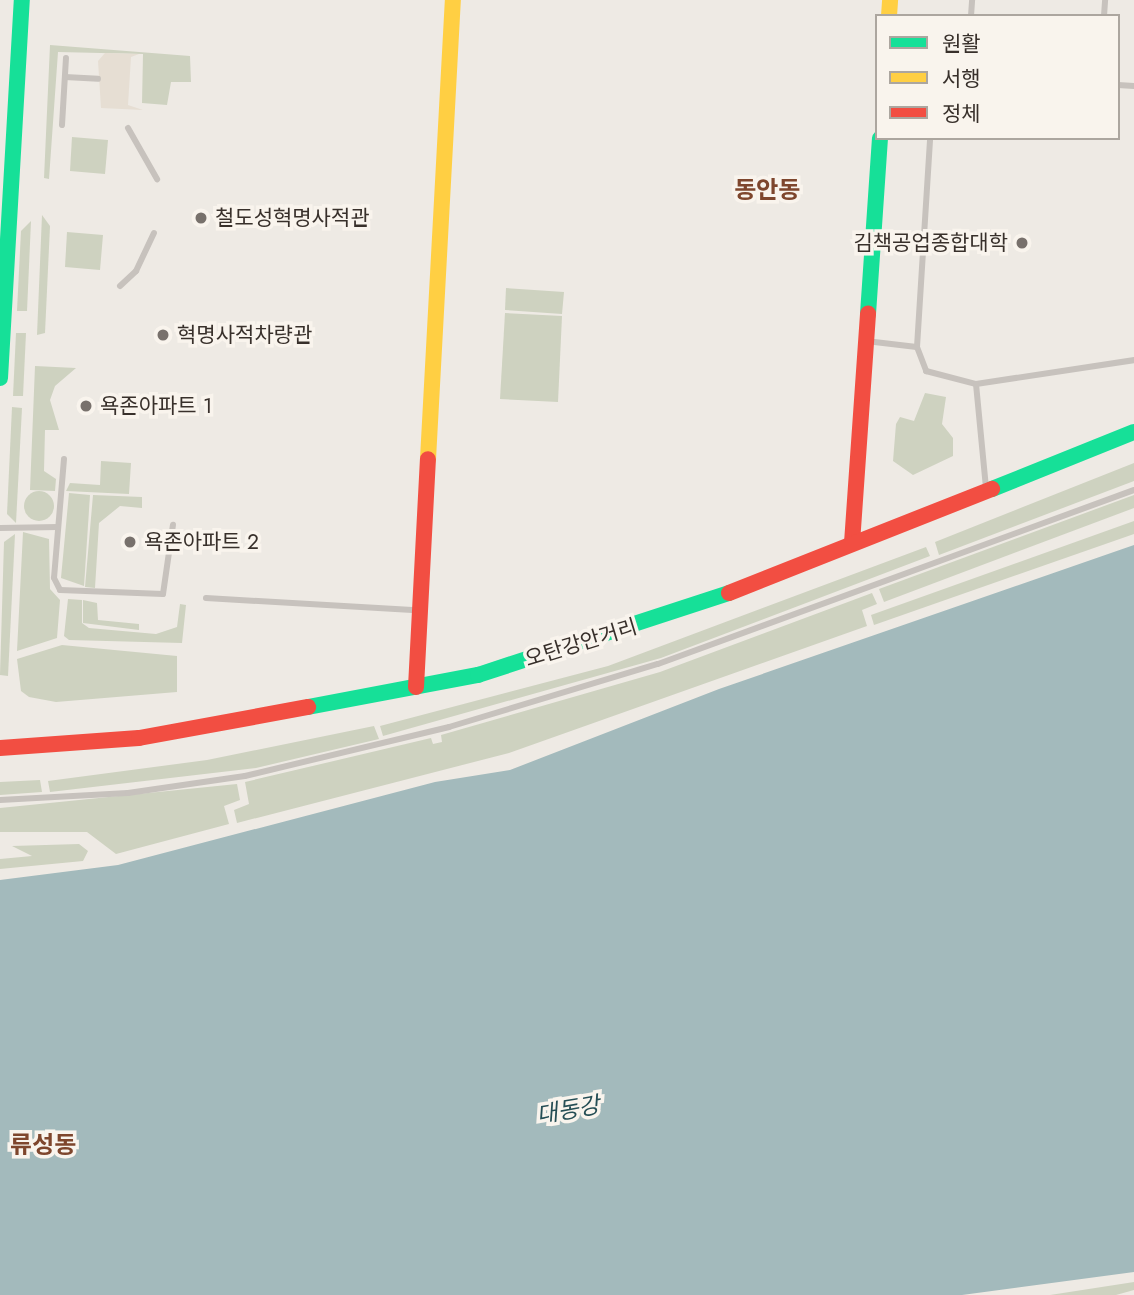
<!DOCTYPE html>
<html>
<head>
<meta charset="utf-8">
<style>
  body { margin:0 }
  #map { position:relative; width:1134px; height:1295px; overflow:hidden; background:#eeeae4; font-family:Jost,"Noto Sans KR",sans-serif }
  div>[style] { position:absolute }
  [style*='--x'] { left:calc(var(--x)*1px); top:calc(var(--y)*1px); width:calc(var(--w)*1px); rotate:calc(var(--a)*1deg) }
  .green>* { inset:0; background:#ced2c0 }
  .round { border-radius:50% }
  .plaza>* { inset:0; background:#e6ded3 }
  .water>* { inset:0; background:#a3babc }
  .lane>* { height:6px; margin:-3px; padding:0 3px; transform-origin:3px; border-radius:3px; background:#c7c2bd }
  .fast>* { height:16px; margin:-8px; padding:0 8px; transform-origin:8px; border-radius:8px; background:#16e098 }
  .slow>* { height:16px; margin:-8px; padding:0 8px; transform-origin:8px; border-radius:8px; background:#ffcf43 }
  .jam>* { height:16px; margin:-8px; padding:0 8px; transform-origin:8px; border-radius:8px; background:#f24e42 }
  .dots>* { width:19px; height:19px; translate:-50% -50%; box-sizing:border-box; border:4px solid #f9f4ed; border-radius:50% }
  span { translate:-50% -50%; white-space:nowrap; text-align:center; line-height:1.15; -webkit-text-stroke:7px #f9f4ed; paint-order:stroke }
  .poi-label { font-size:21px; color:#38302b }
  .left { translate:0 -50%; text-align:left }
  .right { translate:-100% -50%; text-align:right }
  .street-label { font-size:21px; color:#38302b }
  .water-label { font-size:23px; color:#254e55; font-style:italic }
  .quarter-label { font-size:24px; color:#7e462d; font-weight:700 }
  .legend { position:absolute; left:875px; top:14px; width:245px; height:126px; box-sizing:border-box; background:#f9f4ed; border:2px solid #aca69f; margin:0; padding:9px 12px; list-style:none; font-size:21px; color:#38302b }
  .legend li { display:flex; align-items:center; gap:14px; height:35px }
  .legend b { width:35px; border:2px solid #aca69f }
</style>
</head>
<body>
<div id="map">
  <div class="green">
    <div style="clip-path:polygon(50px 45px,190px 56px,191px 82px,171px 82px,167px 105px,142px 103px,143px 54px,58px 52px,49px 179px,44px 178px)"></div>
    <div style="clip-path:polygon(72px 137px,108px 140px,105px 174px,70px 171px)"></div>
    <div style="clip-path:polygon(42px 215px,50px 226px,45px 333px,37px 335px)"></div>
    <div style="clip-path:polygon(31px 221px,27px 311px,17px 311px,21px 231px)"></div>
    <div style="clip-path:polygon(67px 232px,103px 235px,100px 270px,65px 267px)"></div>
    <div style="clip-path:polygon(506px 288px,564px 292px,562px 314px,505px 310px)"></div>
    <div style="clip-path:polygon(505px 313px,562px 316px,558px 402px,500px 399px)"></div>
    <div style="clip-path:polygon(16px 333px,26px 333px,23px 396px,13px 396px)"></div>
    <div style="clip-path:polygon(35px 366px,76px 368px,55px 386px,50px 400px,59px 430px,45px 430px,44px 471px,56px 479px,55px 491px,30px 490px)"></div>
    <div style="clip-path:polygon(925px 393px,946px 397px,942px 424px,953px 438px,953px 456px,913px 475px,893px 461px,896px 424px,900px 417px,914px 421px)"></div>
    <div style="clip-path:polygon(12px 407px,22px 408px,16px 523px,7px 514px)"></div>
    <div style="clip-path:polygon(101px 461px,131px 463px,129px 494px,66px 491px,70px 483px,100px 485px)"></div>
    <div style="clip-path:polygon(1134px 463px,1134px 481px,939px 555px,935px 542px)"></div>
    <div class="round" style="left:24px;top:491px;width:30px;height:30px"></div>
    <div style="clip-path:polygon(69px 493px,90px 495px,84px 586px,61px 578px)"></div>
    <div style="clip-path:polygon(93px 495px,142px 497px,142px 508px,120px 506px,99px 523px,95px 588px,85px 587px)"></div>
    <div style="clip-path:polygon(1134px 495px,1134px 508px,884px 602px,879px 589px)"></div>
    <div style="clip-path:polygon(1134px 521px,1134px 534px,874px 625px,871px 615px)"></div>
    <div style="clip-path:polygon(23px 532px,49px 539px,50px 589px,60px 600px,57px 638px,17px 651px)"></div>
    <div style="clip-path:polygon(15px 534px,8px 676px,0 675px,4px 542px)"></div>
    <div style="clip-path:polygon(926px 547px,930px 556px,661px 658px,383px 736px,380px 726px,608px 666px)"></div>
    <div style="clip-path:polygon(872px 593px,877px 604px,862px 610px,867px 626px,509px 753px,237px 823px,234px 810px,249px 804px,245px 782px,431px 738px,433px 744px,442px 742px,441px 735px,660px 672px)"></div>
    <div style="clip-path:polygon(68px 599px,82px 600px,82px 623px,89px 628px,156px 634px,177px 627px,180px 604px,186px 605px,182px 643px,69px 640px,64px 636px)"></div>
    <div style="clip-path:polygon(83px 600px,97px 603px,98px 620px,139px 624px,139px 630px,83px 623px)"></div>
    <div style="clip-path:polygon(62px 645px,177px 656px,177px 692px,56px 702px,29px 697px,21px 691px,17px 659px)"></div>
    <div style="clip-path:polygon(374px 726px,379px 739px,256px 768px,50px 792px,48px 781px,207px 760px)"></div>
    <div style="clip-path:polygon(40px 780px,42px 792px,0 795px,0 782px)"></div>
    <div style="clip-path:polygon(237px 784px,240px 800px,224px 806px,229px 824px,116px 854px,87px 832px,0 832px,0 808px)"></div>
    <div style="clip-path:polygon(79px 844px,88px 851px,83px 861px,0 869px,0 859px,32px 856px,12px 846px)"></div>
    <div style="clip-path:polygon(1134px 1282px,1134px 1290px,1116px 1295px,1050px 1295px)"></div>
  </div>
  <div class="plaza">
    <div style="clip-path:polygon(105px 53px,139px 54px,131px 57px,128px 105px,143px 110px,101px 108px,98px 61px)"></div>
  </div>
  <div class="water">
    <div style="clip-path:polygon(1134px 545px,1134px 1272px,962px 1295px,0 1295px,0 880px,118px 865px,435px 782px,510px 770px,719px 689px)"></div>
  </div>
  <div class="lane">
    <div style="--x:971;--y:16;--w:16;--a:-86"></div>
    <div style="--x:1104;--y:16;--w:16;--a:-86"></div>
    <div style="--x:65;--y:77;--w:33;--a:3"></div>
    <div style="--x:1118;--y:85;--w:16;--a:4"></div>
    <div style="--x:62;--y:125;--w:67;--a:-86.6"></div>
    <div style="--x:128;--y:128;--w:59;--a:60.4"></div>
    <div style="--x:120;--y:286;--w:22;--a:-43"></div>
    <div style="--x:136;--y:271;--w:42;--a:-64.7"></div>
    <div style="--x:866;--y:341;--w:51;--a:6.7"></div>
    <div style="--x:917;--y:347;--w:26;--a:69"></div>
    <div style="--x:926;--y:371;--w:52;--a:14.6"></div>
    <div style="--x:976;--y:384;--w:160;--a:-8.6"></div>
    <div style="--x:917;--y:347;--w:209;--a:-86.4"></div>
    <div style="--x:976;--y:384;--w:103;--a:84.5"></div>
    <div style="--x:64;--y:459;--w:119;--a:94.8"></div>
    <div style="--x:54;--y:578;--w:13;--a:63"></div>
    <div style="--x:60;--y:590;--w:103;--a:2.2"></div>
    <div style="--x:163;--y:594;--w:70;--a:-81.8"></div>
    <div style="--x:0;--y:528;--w:58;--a:-1"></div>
    <div style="--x:206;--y:598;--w:211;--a:3.3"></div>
    <div style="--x:0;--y:800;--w:128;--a:-3.1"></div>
    <div style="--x:128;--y:793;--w:118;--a:-8.3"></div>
    <div style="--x:245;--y:776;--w:210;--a:-13.5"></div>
    <div style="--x:449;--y:727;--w:218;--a:-16.8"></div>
    <div style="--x:658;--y:664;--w:507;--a:-20.08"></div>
  </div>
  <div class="fast">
    <div style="--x:868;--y:314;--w:176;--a:-86.1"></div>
    <div style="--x:0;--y:378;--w:379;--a:-86.7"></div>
    <div style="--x:992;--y:489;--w:153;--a:-21.9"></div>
    <div style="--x:308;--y:707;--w:173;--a:-10.7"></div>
    <div style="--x:478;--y:675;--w:264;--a:-18.1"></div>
  </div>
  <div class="slow">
    <div style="--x:889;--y:16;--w:16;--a:-86"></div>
    <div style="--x:428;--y:459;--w:460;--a:-86.9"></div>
  </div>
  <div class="jam">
    <div style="--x:852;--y:543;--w:230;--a:-86"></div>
    <div style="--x:729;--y:593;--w:283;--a:-21.6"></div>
    <div style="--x:416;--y:687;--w:228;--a:-87"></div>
    <div style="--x:0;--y:748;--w:139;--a:-4.1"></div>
    <div style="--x:139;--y:738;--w:172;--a:-10.4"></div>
  </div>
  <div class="dots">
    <div style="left:201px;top:218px;background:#78716c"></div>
    <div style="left:1022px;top:243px;background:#78716c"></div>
    <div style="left:163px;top:335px;background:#78716c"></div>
    <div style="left:86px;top:406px;background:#78716c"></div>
    <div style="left:130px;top:542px;background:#78716c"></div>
  </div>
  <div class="poi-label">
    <span class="left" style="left:215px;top:218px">철도성혁명사적관</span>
    <span class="right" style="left:1008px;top:243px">김책공업종합대학</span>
    <span class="left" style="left:177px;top:335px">혁명사적차량관</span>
    <span class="left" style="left:100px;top:406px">욕존아파트 1</span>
    <span class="left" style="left:144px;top:542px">욕존아파트 2</span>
  </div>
  <div class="street-label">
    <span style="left:581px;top:643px;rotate:-17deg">오탄강안거리</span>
  </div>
  <div class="water-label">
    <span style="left:568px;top:1110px;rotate:-10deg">대동강</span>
  </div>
  <div class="quarter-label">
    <span style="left:767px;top:190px">동안동</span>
    <span style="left:43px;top:1145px">류성동</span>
  </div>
  <ul class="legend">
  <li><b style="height:9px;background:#16e098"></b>원활</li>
  <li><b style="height:9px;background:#ffcf43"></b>서행</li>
  <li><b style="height:9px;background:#f24e42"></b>정체</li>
  </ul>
</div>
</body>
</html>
